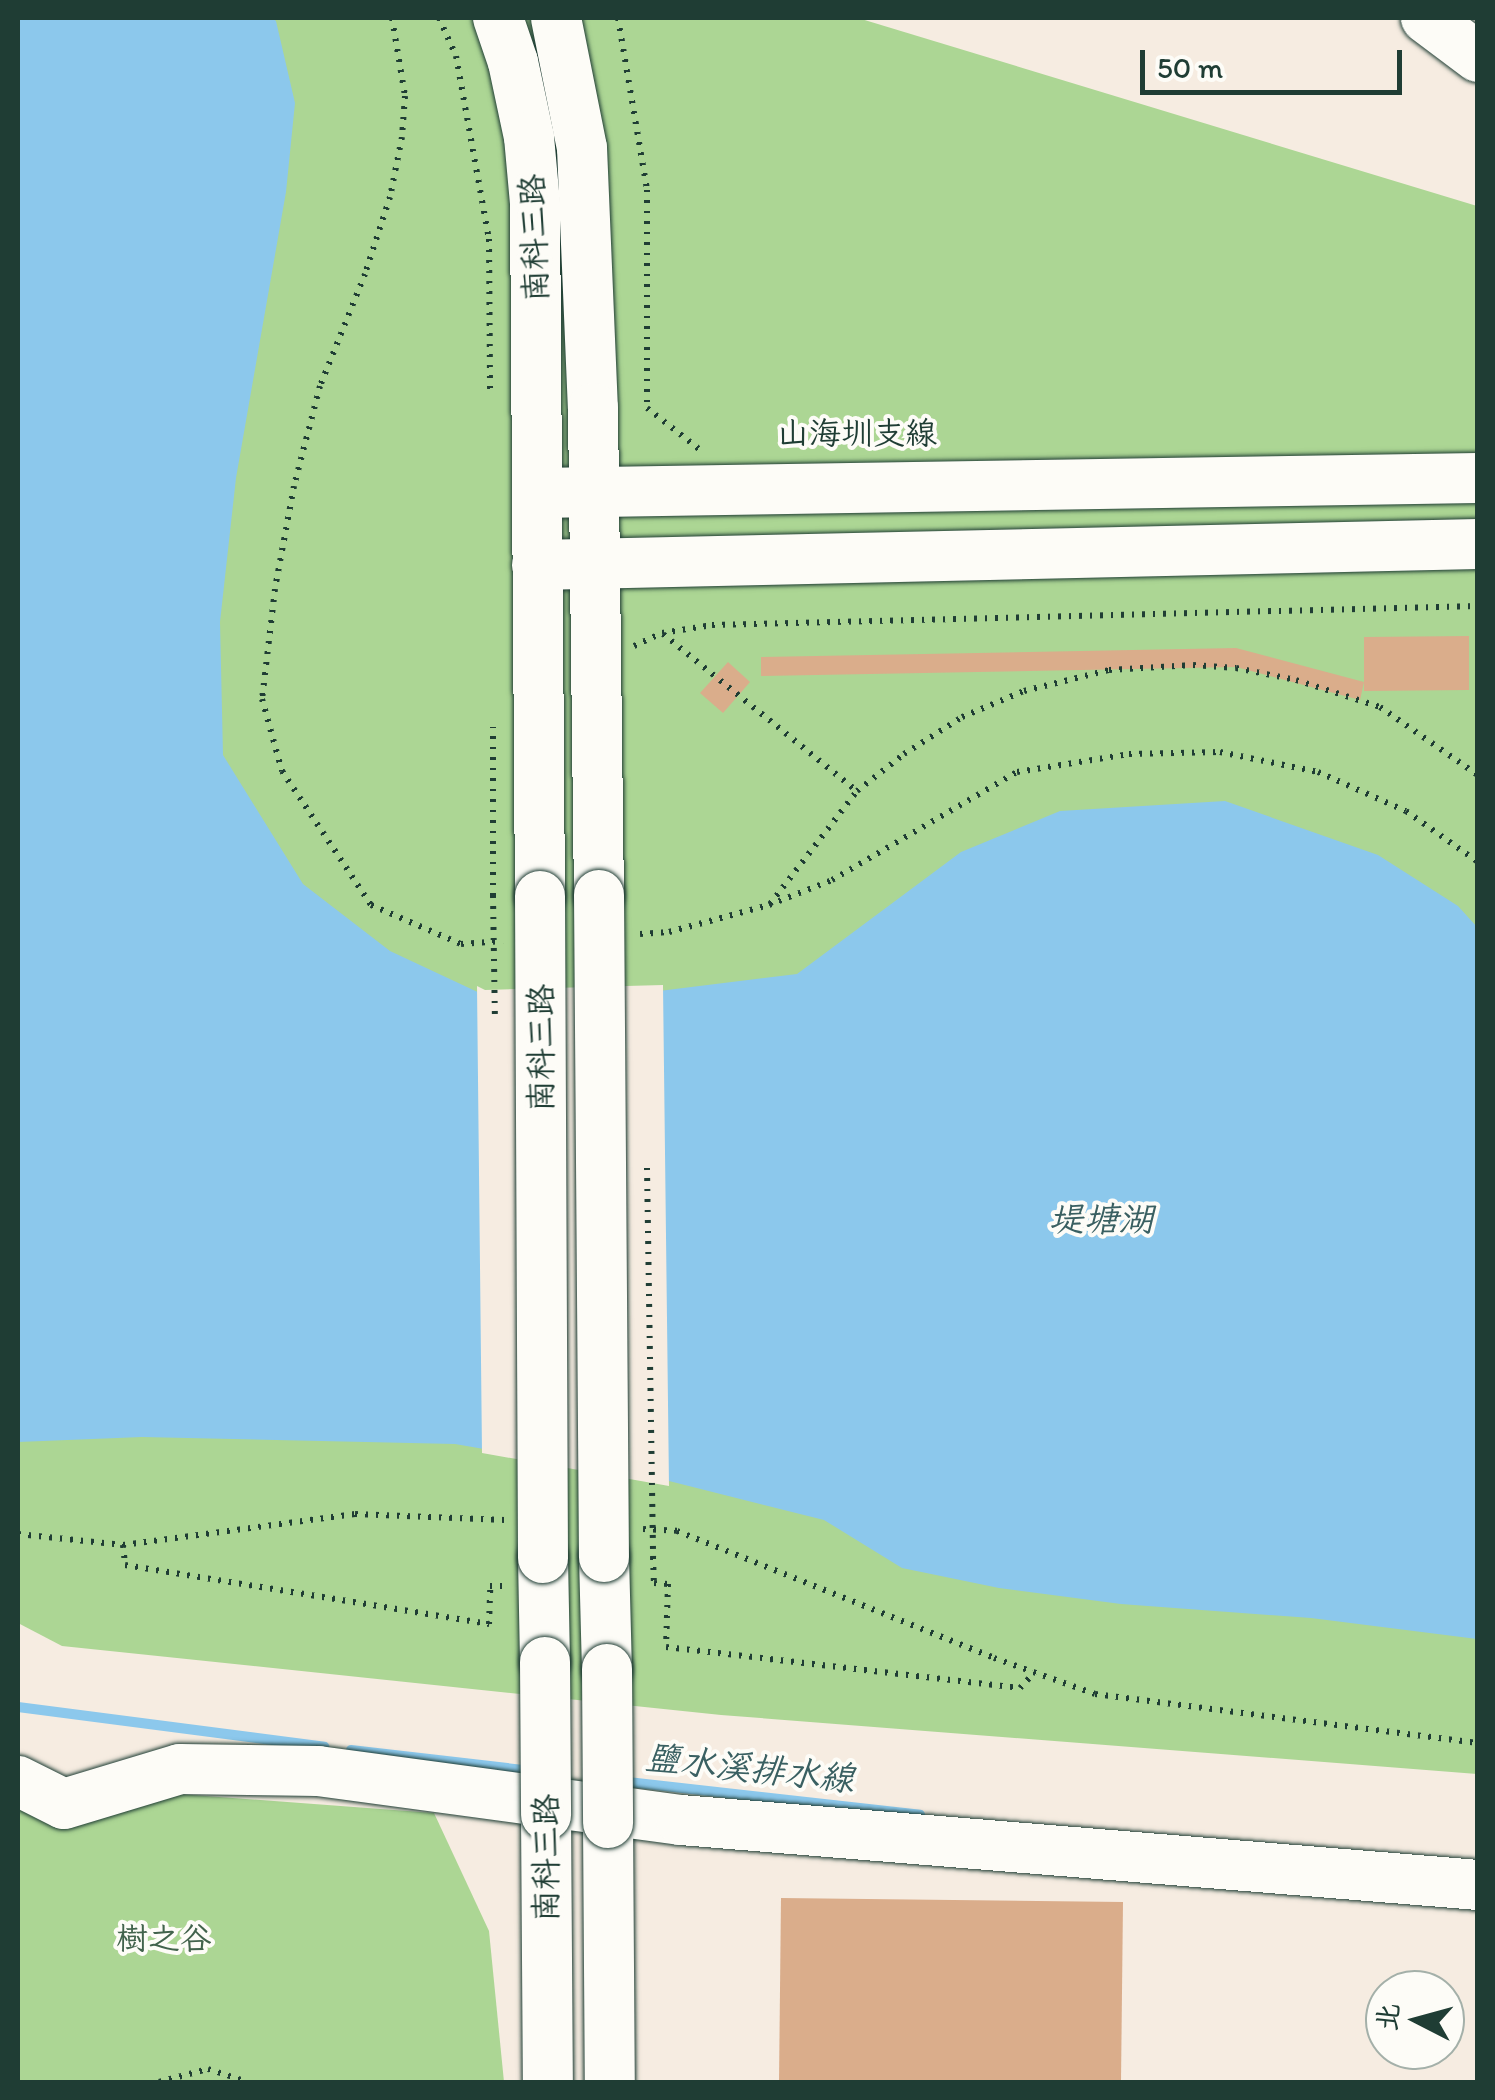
<!DOCTYPE html>
<html>
<head>
<meta charset="utf-8">
<style>
  body { margin:0 }
  #map { position:relative; width:1495px; height:2100px; overflow:hidden; background:#f6ece1; font-family:Itim,"LXGW WenKai TC",sans-serif }
  div>[style] { position:absolute }
  [style*='--x'] { left:calc(var(--x)*1px); top:calc(var(--y)*1px); width:calc(var(--w)*1px); rotate:calc(var(--a)*1deg) }
  .green>* { inset:0; background:#acd694 }
  .water>* { inset:0; background:#8cc8ec }
  .pier>* { inset:0; background:#f6ece1 }
  .stream>* { height:10px; margin:-5px; padding:0 5px; transform-origin:5px; border-radius:5px; background:#8cc8ec }
  .building>* { inset:0; background:#daad8b }
  .path>* { height:6px; margin-top:-3px; transform-origin:0; background:repeating-linear-gradient(90deg,#1f3d34 0 2.5px,transparent 0 10.5px) }
  .roads { filter:drop-shadow(0 0 2px #1f3d34) drop-shadow(0 0 2px #1f3d34) }
  .minor>* { height:50px; margin:-25px; padding:0 25px; transform-origin:25px; border-radius:25px; background:#fdfcf7 }
  .path-bridge>* { height:6px; margin-top:-3px; transform-origin:0; background:repeating-linear-gradient(90deg,#1f3d34 0 2.5px,transparent 0 10.5px) }
  .bridges { filter:drop-shadow(0 0 2px #1f3d34) drop-shadow(0 0 2px #1f3d34) }
  .minor-bridge>* { height:50px; margin:-25px; padding:0 25px; transform-origin:25px; border-radius:25px; background:#fdfcf7 }
  span { translate:-50% -50%; white-space:nowrap; text-align:center; line-height:1.15; -webkit-text-stroke:8px #fdfcf7; paint-order:stroke }
  .street-label { font-size:32px; color:#1f3d34 }
  .park-label { font-size:32px; color:#42634c }
  .water-label { font-size:35px; color:#3a6062; font-style:italic }
  .frame { position:absolute; inset:0; border:20px solid #1f3d34; pointer-events:none }
  .north { position:absolute; left:1365px; top:1970px; width:100px; height:100px; box-sizing:border-box; background:#fdfcf7; border:2px solid #a4b0a9; border-radius:50%; rotate:276deg; font-size:28px; font-weight:700; line-height:40px; text-align:center; color:#1f3d34 }
  .north::after { content:''; display:block; margin:auto; width:35px; height:45px; background:#1f3d34; clip-path:polygon(50% 0,100% 100%,50% 72%,0 100%) }
  .scale { position:absolute; left:1140px; top:50px; width:262px; height:45px; box-sizing:border-box; border:5px solid #1f3d34; border-top:0; padding-left:12px; font-size:30px; line-height:35px; white-space:nowrap; color:#1f3d34; -webkit-text-stroke:8px #fdfcf7; paint-order:stroke }
</style>
</head>
<body>
<div id="map">
  <div class="green">
    <div style="clip-path:polygon(18px 18px,858px 18px,1477px 206px,1477px 1774px,721px 1715px,62px 1646px,18px 1623px)"></div>
    <div style="clip-path:polygon(18px 1782px,434px 1813px,489px 1931px,504px 2082px,18px 2082px)"></div>
  </div>
  <div class="water">
    <div style="clip-path:polygon(18px 18px,272px 18px,276px 21px,295px 103px,286px 192px,236px 478px,220px 622px,223px 755px,303px 884px,390px 951px,484px 995px,659px 991px,797px 974px,961px 852px,1060px 811px,1225px 801px,1378px 855px,1458px 906px,1477px 927px,1477px 1639px,1311px 1618px,1121px 1604px,999px 1588px,902px 1568px,824px 1520px,669px 1481px,455px 1444px,142px 1437px,18px 1442px)"></div>
  </div>
  <div class="pier">
    <div style="clip-path:polygon(663px 985px,669px 1486px,482px 1453px,477px 986px,485px 990px)"></div>
  </div>
  <div class="stream">
    <div style="--x:18;--y:1707;--w:309;--a:7.4"></div>
    <div style="--x:351;--y:1750;--w:182;--a:6.6"></div>
    <div style="--x:619;--y:1781;--w:303;--a:6.4"></div>
  </div>
  <div class="building">
    <div style="clip-path:polygon(1469px 636px,1469px 690px,1364px 691px,1364px 682px,1360px 700px,1236px 667px,761px 676px,761px 657px,1236px 648px,1364px 682px,1364px 637px)"></div>
    <div style="clip-path:polygon(728px 662px,750px 682px,723px 713px,700px 693px)"></div>
    <div style="clip-path:polygon(781px 1898px,1123px 1902px,1121px 2082px,779px 2082px)"></div>
  </div>
  <div class="path">
    <div style="--x:392;--y:18;--w:79;--a:80.5"></div>
    <div style="--x:405;--y:96;--w:41;--a:94.2"></div>
    <div style="--x:402;--y:137;--w:61;--a:101.3"></div>
    <div style="--x:390;--y:197;--w:81;--a:108"></div>
    <div style="--x:365;--y:274;--w:121;--a:111.9"></div>
    <div style="--x:320;--y:386;--w:103;--a:104.6"></div>
    <div style="--x:294;--y:486;--w:105;--a:100.5"></div>
    <div style="--x:275;--y:589;--w:111;--a:96.7"></div>
    <div style="--x:262;--y:699;--w:75;--a:74.5"></div>
    <div style="--x:282;--y:771;--w:161;--a:56.4"></div>
    <div style="--x:371;--y:905;--w:98;--a:23.4"></div>
    <div style="--x:461;--y:944;--w:42;--a:-4.1"></div>
    <div style="--x:439;--y:18;--w:42;--a:65.9"></div>
    <div style="--x:456;--y:56;--w:186;--a:79.8"></div>
    <div style="--x:489;--y:239;--w:156;--a:89.6"></div>
    <div style="--x:618;--y:18;--w:174;--a:80.4"></div>
    <div style="--x:647;--y:190;--w:218;--a:90"></div>
    <div style="--x:647;--y:408;--w:66;--a:38.3"></div>
    <div style="--x:663;--y:634;--w:250;--a:39"></div>
    <div style="--x:634;--y:646;--w:31;--a:-25"></div>
    <div style="--x:662;--y:633;--w:51;--a:-9.1"></div>
    <div style="--x:712;--y:625;--w:766;--a:-1.42"></div>
    <div style="--x:493;--y:896;--w:169;--a:-90"></div>
    <div style="--x:770;--y:904;--w:143;--a:-52.4"></div>
    <div style="--x:857;--y:791;--w:60;--a:-38.2"></div>
    <div style="--x:904;--y:754;--w:69;--a:-32.5"></div>
    <div style="--x:962;--y:717;--w:67;--a:-22.8"></div>
    <div style="--x:1024;--y:691;--w:88;--a:-13.9"></div>
    <div style="--x:1109;--y:670;--w:84;--a:-3.4"></div>
    <div style="--x:1193;--y:665;--w:43;--a:4"></div>
    <div style="--x:1236;--y:668;--w:61;--a:11.3"></div>
    <div style="--x:1296;--y:680;--w:88;--a:17.8"></div>
    <div style="--x:1380;--y:707;--w:119;--a:34.8"></div>
    <div style="--x:640;--y:934;--w:29;--a:-4"></div>
    <div style="--x:669;--y:932;--w:104;--a:-15.1"></div>
    <div style="--x:769;--y:905;--w:68;--a:-21.6"></div>
    <div style="--x:832;--y:880;--w:214;--a:-30.3"></div>
    <div style="--x:1017;--y:772;--w:113;--a:-9.1"></div>
    <div style="--x:1129;--y:754;--w:91;--a:-1.3"></div>
    <div style="--x:1220;--y:752;--w:100;--a:11.5"></div>
    <div style="--x:1318;--y:772;--w:96;--a:23.9"></div>
    <div style="--x:1406;--y:811;--w:88;--a:35.3"></div>
    <div style="--x:643;--y:1529;--w:34;--a:3"></div>
    <div style="--x:677;--y:1531;--w:341;--a:21.8"></div>
    <div style="--x:994;--y:1658;--w:107;--a:19.6"></div>
    <div style="--x:1095;--y:1694;--w:386;--a:7.3"></div>
    <div style="--x:18;--y:1534;--w:106;--a:6"></div>
    <div style="--x:123;--y:1545;--w:234;--a:-7.6"></div>
    <div style="--x:355;--y:1514;--w:150;--a:2.3"></div>
    <div style="--x:123;--y:1545;--w:20;--a:84"></div>
    <div style="--x:125;--y:1565;--w:369;--a:9.2"></div>
    <div style="--x:489;--y:1624;--w:38;--a:-88"></div>
    <div style="--x:490;--y:1586;--w:12;--a:0"></div>
    <div style="--x:653;--y:1557;--w:26;--a:88"></div>
    <div style="--x:654;--y:1583;--w:14;--a:4"></div>
    <div style="--x:668;--y:1584;--w:63;--a:91.8"></div>
    <div style="--x:666;--y:1647;--w:356;--a:6.6"></div>
    <div style="--x:1020;--y:1688;--w:21;--a:-47"></div>
    <div style="--x:159;--y:2082;--w:51;--a:-14.9"></div>
    <div style="--x:208;--y:2069;--w:42;--a:18"></div>
  </div>
  <div class="roads">
    <div class="minor">
      <div style="--x:498;--y:18;--w:46;--a:71.2"></div>
      <div style="--x:513;--y:62;--w:77;--a:78"></div>
      <div style="--x:529;--y:137;--w:66;--a:84.8"></div>
      <div style="--x:535;--y:203;--w:693;--a:89.59"></div>
      <div style="--x:556;--y:18;--w:133;--a:78.7"></div>
      <div style="--x:582;--y:148;--w:260;--a:87.6"></div>
      <div style="--x:593;--y:408;--w:487;--a:89.3"></div>
      <div style="--x:1426;--y:18;--w:65;--a:36.9"></div>
      <div style="--x:537;--y:493;--w:941;--a:-0.91"></div>
      <div style="--x:537;--y:565;--w:941;--a:-1.28"></div>
      <div style="--x:604;--y:1557;--w:112;--a:88.5"></div>
      <div style="--x:543;--y:1558;--w:104;--a:88.9"></div>
      <div style="--x:18;--y:1781;--w:51;--a:26.6"></div>
      <div style="--x:64;--y:1804;--w:121;--a:-16.8"></div>
      <div style="--x:180;--y:1769;--w:138;--a:0.8"></div>
      <div style="--x:318;--y:1771;--w:366;--a:7.7"></div>
      <div style="--x:681;--y:1820;--w:800;--a:4.66"></div>
      <div style="--x:546;--y:1815;--w:267;--a:89.6"></div>
      <div style="--x:608;--y:1823;--w:259;--a:89.6"></div>
    </div>
  </div>
  <div class="path-bridge">
    <div style="--x:493;--y:896;--w:124;--a:89.1"></div>
    <div style="--x:647;--y:1168;--w:389;--a:89.1"></div>
  </div>
  <div class="bridges">
    <div class="minor-bridge">
      <div style="--x:599;--y:895;--w:662;--a:89.57"></div>
      <div style="--x:540;--y:896;--w:662;--a:89.74"></div>
      <div style="--x:545;--y:1662;--w:153;--a:89.6"></div>
      <div style="--x:607;--y:1669;--w:154;--a:89.6"></div>
    </div>
  </div>
  <div class="street-label">
    <span style="left:534px;top:238px;rotate:-92deg">南科三路</span>
    <span style="left:857px;top:433px">山海圳支線</span>
    <span style="left:541px;top:1048px;rotate:-90deg">南科三路</span>
    <span style="left:546px;top:1858px;rotate:-90deg">南科三路</span>
  </div>
  <div class="park-label">
    <span style="left:164px;top:1938px">樹之谷</span>
  </div>
  <div class="water-label">
    <span style="left:1101px;top:1219px">堤塘湖</span>
    <span style="left:750px;top:1768px;rotate:6deg">鹽水溪排水線</span>
  </div>
  <div class="frame"></div>
  <div class="north">北</div>
  <div class="scale">50 m</div>
</div>
</body>
</html>
